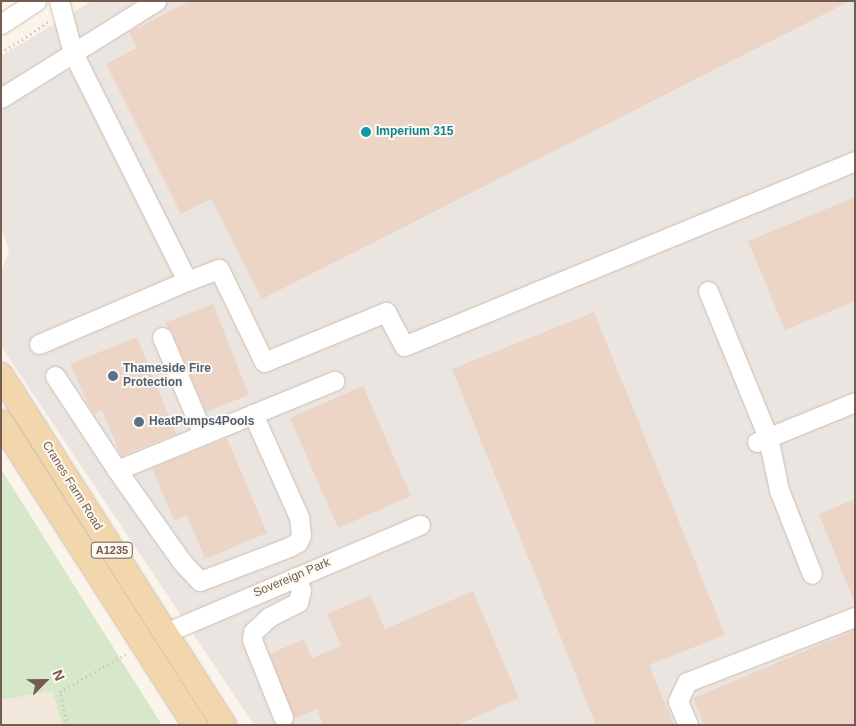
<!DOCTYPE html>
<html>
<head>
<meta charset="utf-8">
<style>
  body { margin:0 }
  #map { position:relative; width:856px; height:726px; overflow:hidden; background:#fbf4eb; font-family:Helvetica,sans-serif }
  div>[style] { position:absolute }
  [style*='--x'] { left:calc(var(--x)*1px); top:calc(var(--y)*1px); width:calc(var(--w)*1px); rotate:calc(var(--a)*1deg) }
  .residential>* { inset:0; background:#f1e7da }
  .industrial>* { inset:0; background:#eae5e0 }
  .green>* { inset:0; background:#d6e7ca }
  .building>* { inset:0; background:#edd5c6 }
  .path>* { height:3px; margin-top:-1.5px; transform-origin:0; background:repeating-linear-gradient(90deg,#d2b8a8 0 1px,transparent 0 5px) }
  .roads { filter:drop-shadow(0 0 1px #ccbdb2) drop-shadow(0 0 1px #ccbdb2) }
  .minor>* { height:19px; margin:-9.5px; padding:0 9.5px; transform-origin:9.5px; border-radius:9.5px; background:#fff }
  .major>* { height:24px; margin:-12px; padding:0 12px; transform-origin:12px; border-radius:12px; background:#f1d7ab }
  .dots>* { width:14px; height:14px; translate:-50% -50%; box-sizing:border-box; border:2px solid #fdf9f1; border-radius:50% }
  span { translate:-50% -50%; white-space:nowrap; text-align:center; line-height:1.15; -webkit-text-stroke:4px #fdf9f1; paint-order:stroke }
  .shield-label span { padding:1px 4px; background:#fdf9f1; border:1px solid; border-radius:4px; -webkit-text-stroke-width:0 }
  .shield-label { font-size:11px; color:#735d50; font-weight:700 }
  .culture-label { font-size:12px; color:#0d838f; font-weight:700 }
  .left { translate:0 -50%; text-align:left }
  .service-label { font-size:12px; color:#4e5e75; font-weight:700 }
  .street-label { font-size:12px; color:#735d50 }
  .frame { position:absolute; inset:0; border:2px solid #735d50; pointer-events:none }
  .north { position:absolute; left:20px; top:656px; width:50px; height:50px; -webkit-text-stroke:4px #fdf9f1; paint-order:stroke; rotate:67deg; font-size:14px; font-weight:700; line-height:20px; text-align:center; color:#735d50 }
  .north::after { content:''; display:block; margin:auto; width:18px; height:22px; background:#735d50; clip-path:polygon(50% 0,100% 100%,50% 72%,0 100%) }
</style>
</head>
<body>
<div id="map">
  <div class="residential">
    <div style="clip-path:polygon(52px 691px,63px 725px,1px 725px,1px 700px)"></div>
  </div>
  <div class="industrial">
    <div style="clip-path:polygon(92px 1px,855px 1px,855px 725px,254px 725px,1px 346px,1px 272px,9px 250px,1px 228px,1px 56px)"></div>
  </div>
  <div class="green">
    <div style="clip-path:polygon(1px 469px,128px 671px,162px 725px,63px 725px,52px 691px,1px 700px)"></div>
  </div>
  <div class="building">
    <div style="clip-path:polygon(190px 1px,850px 1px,262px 299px,211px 199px,181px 214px,106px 64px,137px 48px,129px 32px)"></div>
    <div style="clip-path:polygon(855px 197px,855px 301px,785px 330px,748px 241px)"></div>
    <div style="clip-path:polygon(213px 304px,249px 395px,206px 412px,172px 333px,165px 323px)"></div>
    <div style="clip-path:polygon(594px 312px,725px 635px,649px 665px,674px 725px,596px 725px,452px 369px)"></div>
    <div style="clip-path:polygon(137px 337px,176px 434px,121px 456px,102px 410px,93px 414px,70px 364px)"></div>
    <div style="clip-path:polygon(363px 386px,411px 496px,338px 528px,290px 418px)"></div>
    <div style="clip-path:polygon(227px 438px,267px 533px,205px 559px,187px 515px,174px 520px,152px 468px)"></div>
    <div style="clip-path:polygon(855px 499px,855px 600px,854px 601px,819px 514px)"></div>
    <div style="clip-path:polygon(473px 591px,519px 698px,457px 725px,323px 725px,317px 709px,294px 719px,270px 654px,304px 639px,312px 658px,341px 646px,327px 614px,370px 595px,385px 629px)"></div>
    <div style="clip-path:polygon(855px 630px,855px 725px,704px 725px,693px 698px)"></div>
  </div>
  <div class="path">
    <div style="--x:1;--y:53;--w:56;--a:-33.4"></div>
    <div style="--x:68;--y:725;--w:34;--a:-104"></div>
    <div style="--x:60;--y:692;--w:76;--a:-29.9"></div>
  </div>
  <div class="roads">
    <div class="minor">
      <div style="--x:59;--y:1;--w:54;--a:74.9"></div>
      <div style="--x:73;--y:53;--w:255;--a:63.4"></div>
      <div style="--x:187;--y:281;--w:34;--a:-21"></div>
      <div style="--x:219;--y:269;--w:103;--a:64.2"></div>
      <div style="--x:264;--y:362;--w:132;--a:-22.3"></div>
      <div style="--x:386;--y:312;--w:38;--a:62"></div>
      <div style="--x:404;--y:346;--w:487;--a:-22.3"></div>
      <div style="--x:1;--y:24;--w:42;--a:-33.3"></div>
      <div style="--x:1;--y:98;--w:183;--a:-32"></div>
      <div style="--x:708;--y:291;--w:158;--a:67.7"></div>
      <div style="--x:768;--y:437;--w:54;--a:78.3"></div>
      <div style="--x:779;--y:490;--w:90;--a:68.6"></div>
      <div style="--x:162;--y:337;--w:105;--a:67.1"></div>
      <div style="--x:39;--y:344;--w:161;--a:-23.1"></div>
      <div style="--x:55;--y:376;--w:113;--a:56.6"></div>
      <div style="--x:117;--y:470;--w:113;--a:54.8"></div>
      <div style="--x:182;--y:562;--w:26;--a:47"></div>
      <div style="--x:200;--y:581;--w:95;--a:-20.9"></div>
      <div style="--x:289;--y:547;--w:10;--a:-29"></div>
      <div style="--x:298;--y:542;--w:8;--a:-67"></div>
      <div style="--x:301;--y:535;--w:18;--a:-96"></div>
      <div style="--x:299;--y:517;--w:113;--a:-114.1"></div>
      <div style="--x:757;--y:442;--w:106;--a:-22.2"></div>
      <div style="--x:117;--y:470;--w:235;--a:-22.3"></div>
      <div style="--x:165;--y:633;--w:277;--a:-23"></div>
      <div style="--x:283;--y:717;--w:83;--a:-111.9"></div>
      <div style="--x:252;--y:640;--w:8;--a:-83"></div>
      <div style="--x:253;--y:632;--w:22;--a:-43"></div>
      <div style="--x:269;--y:617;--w:33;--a:-27"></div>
      <div style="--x:298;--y:602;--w:12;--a:-76"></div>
      <div style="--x:301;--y:590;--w:14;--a:-115"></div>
      <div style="--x:688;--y:725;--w:26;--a:-113"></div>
      <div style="--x:678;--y:701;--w:21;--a:-65"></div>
      <div style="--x:687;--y:682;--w:180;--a:-21.2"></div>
    </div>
    <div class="major">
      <div style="--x:1;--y:375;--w:415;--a:57.5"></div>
      <div style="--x:1;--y:422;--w:360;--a:57.4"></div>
    </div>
  </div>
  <div class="dots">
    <div style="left:366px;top:132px;background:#0f9aa8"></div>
    <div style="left:113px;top:376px;background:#5c6f8a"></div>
    <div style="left:139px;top:422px;background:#5c6f8a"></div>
  </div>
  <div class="shield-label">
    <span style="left:112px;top:550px">A1235</span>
  </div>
  <div class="culture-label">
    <span class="left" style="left:376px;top:132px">Imperium 315</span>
  </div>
  <div class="service-label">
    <span class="left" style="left:123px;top:376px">Thameside Fire<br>Protection</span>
    <span class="left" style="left:149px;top:422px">HeatPumps4Pools</span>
  </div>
  <div class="street-label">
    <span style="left:72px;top:486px;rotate:58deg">Cranes Farm Road</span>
    <span style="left:292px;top:578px;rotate:-23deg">Sovereign Park</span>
  </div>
  <div class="frame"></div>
  <div class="north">N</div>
</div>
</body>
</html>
